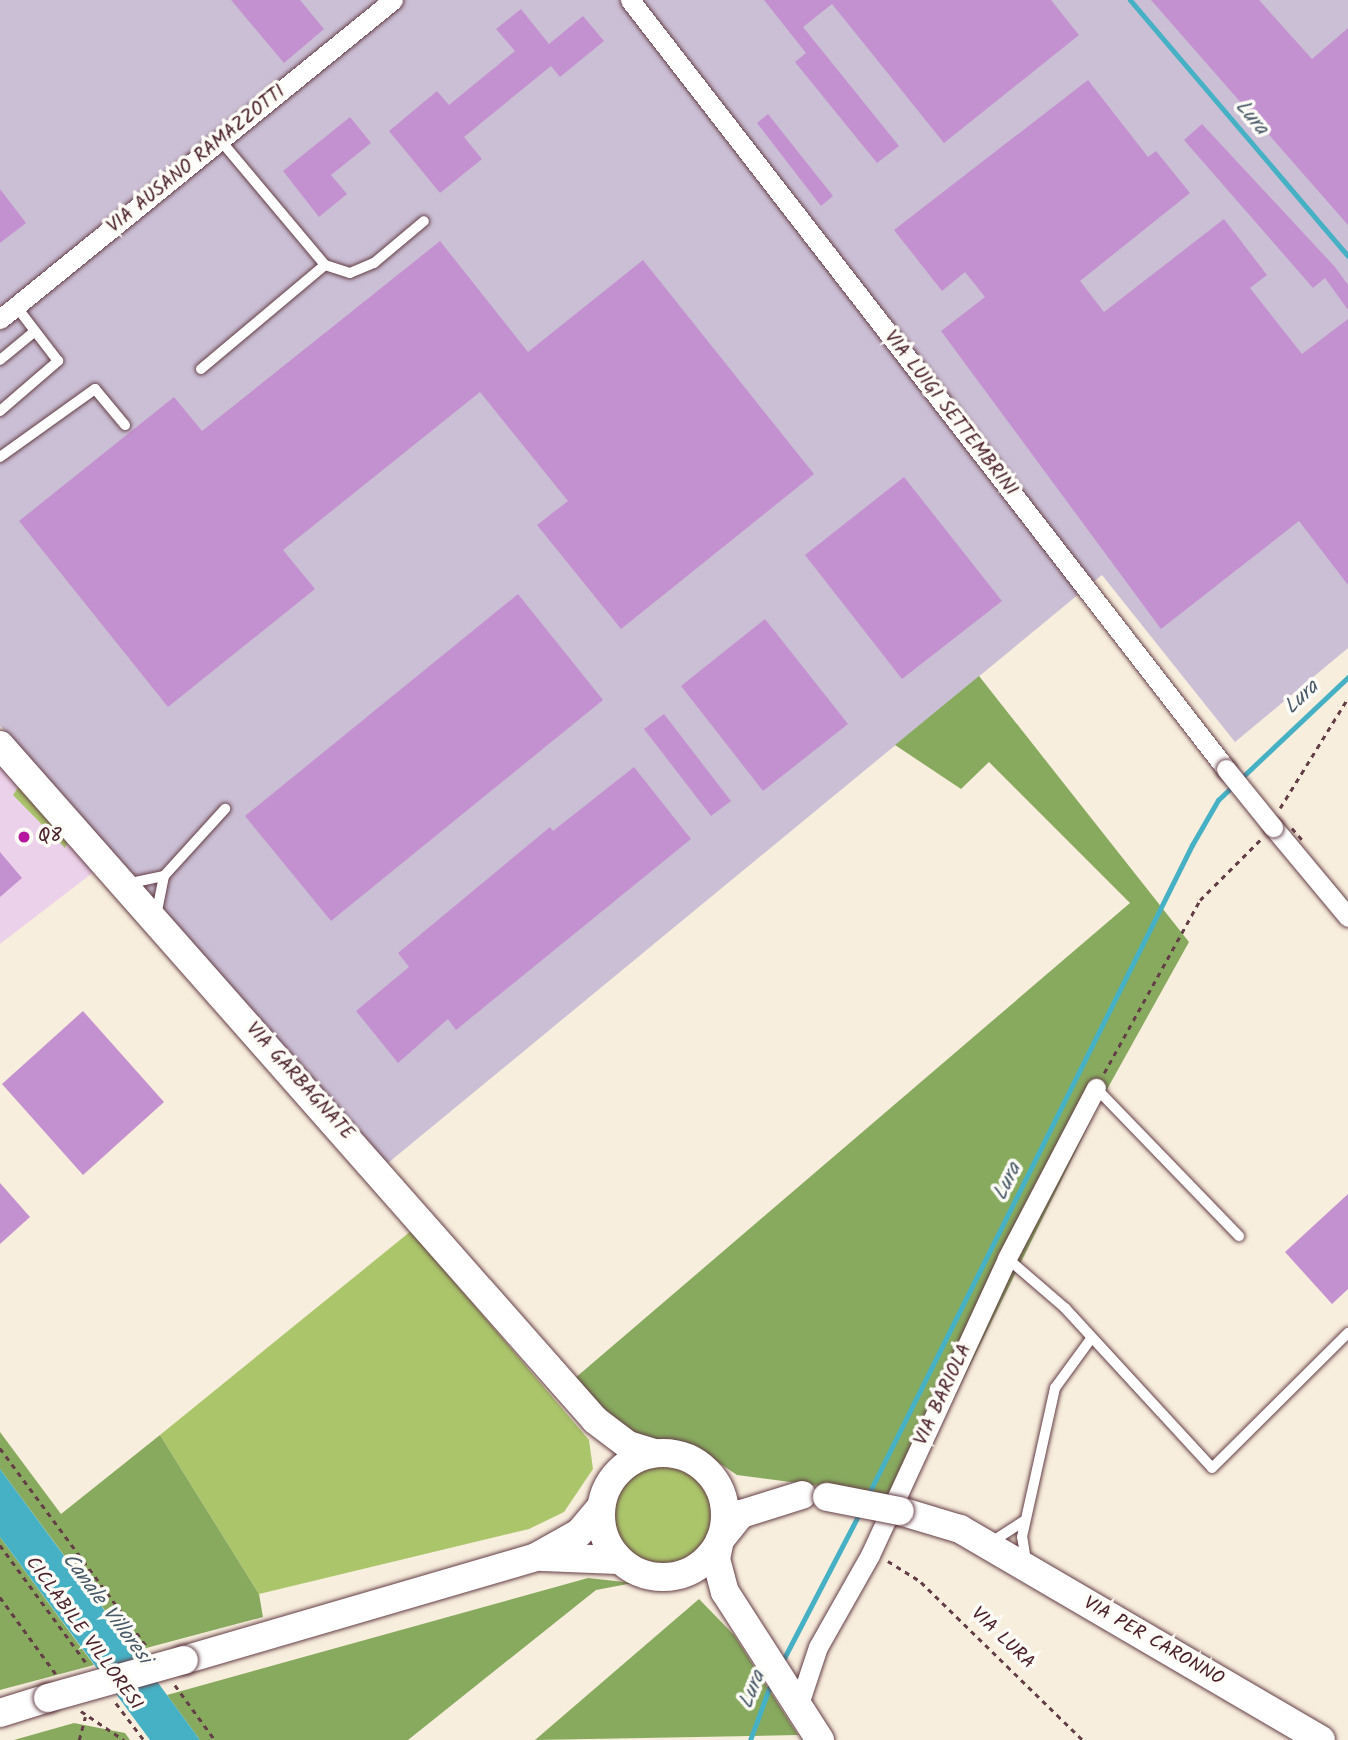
<!DOCTYPE html>
<html>
<head>
<meta charset="utf-8">
<style>
  body { margin:0 }
  #map { position:relative; width:1348px; height:1740px; overflow:hidden; background:#f8eedd; font-family:Kalam,sans-serif }
  div>[style] { position:absolute }
  [style*='--x'] { left:calc(var(--x)*1px); top:calc(var(--y)*1px); width:calc(var(--w)*1px); rotate:calc(var(--a)*1deg) }
  .built>* { inset:0; background:#ecd1ea }
  .industrial>* { inset:0; background:#cbbfd5 }
  .green>* { inset:0; background:#abc56b }
  .round { border-radius:50% }
  .forest>* { inset:0; background:#88aa5f }
  .water>* { inset:0; background:#46b1c4 }
  .stream>* { height:5px; margin:-2.5px; padding:0 2.5px; transform-origin:2.5px; border-radius:2.5px; background:#46b1c4 }
  .building>* { inset:0; background:#c491d0 }
  .path>* { height:2.5px; margin-top:-1.25px; transform-origin:0; background:repeating-linear-gradient(90deg,#643e46 0 5px,transparent 0 10px) }
  .roads { filter:drop-shadow(0 0 2px #643e46) drop-shadow(0 0 2px #643e46) }
  .lane>* { height:10px; margin:-5px; padding:0 5px; transform-origin:5px; border-radius:5px; background:#fff }
  .street>* { height:19px; margin:-9.5px; padding:0 9.5px; transform-origin:9.5px; border-radius:9.5px; background:#fff }
  .secondary>* { height:28px; margin:-14px; padding:0 14px; transform-origin:14px; border-radius:14px; background:#fff }
  .secondary>.ring { margin:-14px; padding:0; box-sizing:content-box; background:none; border:28px solid #fff; border-radius:50% }
  .path-bridge>* { height:2.5px; margin-top:-1.25px; transform-origin:0; background:repeating-linear-gradient(90deg,#643e46 0 5px,transparent 0 10px) }
  .bridges { filter:drop-shadow(0 0 2px #643e46) drop-shadow(0 0 2px #643e46) }
  .street-bridge>* { height:19px; margin:-9.5px; padding:0 9.5px; transform-origin:9.5px; border-radius:9.5px; background:#fff }
  .secondary-bridge>* { height:28px; margin:-14px; padding:0 14px; transform-origin:14px; border-radius:14px; background:#fff }
  .dots>* { width:19px; height:19px; translate:-50% -50%; box-sizing:border-box; border:4px solid #fdfcf7; border-radius:50% }
  span { translate:-50% -50%; white-space:nowrap; text-align:center; line-height:1.15; -webkit-text-stroke:7px #fdfcf7; paint-order:stroke }
  .street-label { font-size:19px; color:#4a1f2b }
  .poi-label { font-size:19px; color:#4a1f2b }
  .left { translate:0 -50%; text-align:left }
  .water-label { font-size:21px; color:#485968; font-style:italic }
</style>
</head>
<body>
<div id="map">
  <div class="built">
    <div style="clip-path:polygon(0 759px,99px 868px,0 944px)"></div>
  </div>
  <div class="industrial">
    <div style="clip-path:polygon(0 0,1348px 0,1348px 648px,1235px 742px,1102px 575px,388px 1163px,0 726px)"></div>
  </div>
  <div class="green">
    <div style="clip-path:polygon(19px 786px,68px 841px,65px 848px,13px 795px)"></div>
    <div style="clip-path:polygon(411px 1231px,589px 1440px,593px 1469px,564px 1512px,529px 1529px,259px 1594px,160px 1435px)"></div>
    <div class="round" style="left:612px;top:1465px;width:102px;height:102px"></div>
  </div>
  <div class="forest">
    <div style="clip-path:polygon(979px 676px,1189px 942px,1100px 1102px,905px 1497px,737px 1475px,694px 1446px,630px 1435px,574px 1379px,1130px 903px,989px 762px,961px 789px,895px 745px)"></div>
    <div style="clip-path:polygon(0 1432px,61px 1514px,160px 1435px,259px 1594px,263px 1617px,135px 1651px,0 1469px)"></div>
    <div style="clip-path:polygon(0 1537px,94px 1665px,0 1690px)"></div>
    <div style="clip-path:polygon(588px 1578px,633px 1583px,596px 1590px,408px 1740px,200px 1740px,167px 1695px)"></div>
    <div style="clip-path:polygon(699px 1599px,734px 1635px,798px 1735px,535px 1740px)"></div>
    <div style="clip-path:polygon(74px 1723px,125px 1733px,130px 1740px,14px 1740px)"></div>
  </div>
  <div class="water">
    <div style="clip-path:polygon(0 1469px,167px 1695px,200px 1740px,150px 1740px,0 1537px)"></div>
  </div>
  <div class="stream">
    <div style="--x:1130;--y:0;--w:336;--a:49.6"></div>
    <div style="--x:867;--y:1497;--w:729;--a:-63.51"></div>
    <div style="--x:1192;--y:845;--w:52;--a:-60"></div>
    <div style="--x:1218;--y:800;--w:179;--a:-43.4"></div>
    <div style="--x:782;--y:1662;--w:169;--a:-62.5"></div>
    <div style="--x:750;--y:1740;--w:61;--a:-69.8"></div>
  </div>
  <div class="building">
    <div style="clip-path:polygon(231px 0,300px 0,324px 29px,284px 63px)"></div>
    <div style="clip-path:polygon(764px 0,1051px 0,1079px 35px,944px 143px,832px 4px,803px 27px,899px 146px,877px 163px,795px 62px,806px 53px)"></div>
    <div style="clip-path:polygon(1151px 0,1259px 0,1312px 59px,1348px 28px,1348px 225px)"></div>
    <div style="clip-path:polygon(521px 9px,549px 44px,583px 16px,604px 41px,560px 77px,551px 66px,464px 137px,482px 159px,440px 193px,389px 131px,437px 91px,449px 105px,515px 51px,496px 29px)"></div>
    <div style="clip-path:polygon(1088px 80px,1148px 157px,1156px 151px,1190px 193px,1080px 281px,1104px 312px,1224px 219px,1267px 275px,1250px 288px,1302px 354px,1348px 319px,1348px 585px,1299px 521px,1161px 629px,941px 331px,985px 297px,965px 272px,942px 291px,894px 230px)"></div>
    <div style="clip-path:polygon(768px 114px,833px 196px,821px 206px,757px 123px)"></div>
    <div style="clip-path:polygon(350px 117px,371px 143px,331px 175px,347px 194px,319px 217px,283px 171px)"></div>
    <div style="clip-path:polygon(1202px 124px,1335px 267px,1348px 285px,1348px 310px,1325px 278px,1313px 288px,1184px 140px)"></div>
    <div style="clip-path:polygon(0 189px,26px 223px,0 243px)"></div>
    <div style="clip-path:polygon(440px 241px,528px 352px,643px 260px,814px 474px,621px 629px,537px 525px,568px 501px,480px 392px,283px 550px,315px 589px,168px 707px,19px 521px,174px 397px,202px 431px)"></div>
    <div style="clip-path:polygon(904px 477px,1002px 601px,902px 679px,805px 555px)"></div>
    <div style="clip-path:polygon(518px 594px,603px 700px,331px 921px,245px 816px)"></div>
    <div style="clip-path:polygon(765px 619px,848px 724px,763px 791px,681px 686px)"></div>
    <div style="clip-path:polygon(664px 714px,731px 801px,711px 816px,644px 729px)"></div>
    <div style="clip-path:polygon(634px 767px,691px 839px,456px 1030px,448px 1019px,398px 1063px,356px 1011px,409px 967px,398px 953px,550px 827px,553px 831px)"></div>
    <div style="clip-path:polygon(0 852px,22px 878px,0 897px)"></div>
    <div style="clip-path:polygon(83px 1011px,164px 1102px,83px 1175px,2px 1084px)"></div>
    <div style="clip-path:polygon(0 1183px,30px 1217px,0 1244px)"></div>
    <div style="clip-path:polygon(1348px 1194px,1348px 1289px,1332px 1304px,1285px 1252px)"></div>
  </div>
  <div class="path">
    <div style="--x:1280;--y:808;--w:129;--a:-58.3"></div>
    <div style="--x:1104;--y:1073;--w:198;--a:-61"></div>
    <div style="--x:1200;--y:900;--w:85;--a:-45"></div>
    <div style="--x:0;--y:1448;--w:249;--a:53.5"></div>
    <div style="--x:0;--y:1545;--w:147;--a:53.8"></div>
    <div style="--x:888;--y:1561;--w:39;--a:32"></div>
    <div style="--x:921;--y:1582;--w:226;--a:44.3"></div>
    <div style="--x:0;--y:1597;--w:95;--a:54"></div>
    <div style="--x:175;--y:1685;--w:68;--a:54"></div>
    <div style="--x:116;--y:1703;--w:46;--a:52.9"></div>
    <div style="--x:81;--y:1711;--w:52;--a:34"></div>
    <div style="--x:79;--y:1740;--w:24;--a:-75"></div>
  </div>
  <div class="roads">
    <div class="lane">
      <div style="--x:221;--y:141;--w:162;--a:50"></div>
      <div style="--x:325;--y:265;--w:26;--a:18"></div>
      <div style="--x:350;--y:273;--w:26;--a:-23"></div>
      <div style="--x:374;--y:263;--w:65;--a:-40"></div>
      <div style="--x:0;--y:360;--w:45;--a:-39.6"></div>
      <div style="--x:201;--y:369;--w:162;--a:-40"></div>
      <div style="--x:0;--y:411;--w:77;--a:-40.8"></div>
      <div style="--x:58;--y:361;--w:69;--a:-127.4"></div>
      <div style="--x:0;--y:457;--w:117;--a:-35.6"></div>
      <div style="--x:95;--y:389;--w:47;--a:50.2"></div>
      <div style="--x:126;--y:884;--w:39;--a:-12"></div>
      <div style="--x:164;--y:876;--w:91;--a:-47.7"></div>
      <div style="--x:156;--y:916;--w:41;--a:-78.7"></div>
      <div style="--x:1096;--y:1088;--w:206;--a:46"></div>
      <div style="--x:1007;--y:1258;--w:77;--a:40.8"></div>
      <div style="--x:1065;--y:1308;--w:217;--a:47.4"></div>
      <div style="--x:1212;--y:1468;--w:192;--a:-44.8"></div>
      <div style="--x:990;--y:1543;--w:40;--a:-32.9"></div>
      <div style="--x:1026;--y:1561;--w:24;--a:-99"></div>
      <div style="--x:1022;--y:1537;--w:153;--a:-77.5"></div>
      <div style="--x:1055;--y:1388;--w:59;--a:-53.9"></div>
    </div>
    <div class="street">
      <div style="--x:630;--y:0;--w:973;--a:52.22"></div>
      <div style="--x:0;--y:319;--w:506;--a:-39.07"></div>
      <div style="--x:1273;--y:827;--w:117;--a:50.2"></div>
      <div style="--x:799;--y:1704;--w:60;--a:-71.6"></div>
      <div style="--x:818;--y:1647;--w:106;--a:-60.5"></div>
      <div style="--x:870;--y:1555;--w:327;--a:-65.2"></div>
      <div style="--x:1007;--y:1258;--w:192;--a:-62.4"></div>
    </div>
    <div class="secondary">
      <div style="--x:0;--y:745;--w:900;--a:48.6"></div>
      <div style="--x:595;--y:1420;--w:41;--a:37.1"></div>
      <div style="--x:628;--y:1445;--w:27;--a:17"></div>
      <div class="ring" style="left:601px;top:1453px;width:96px;height:96px"></div>
      <div style="--x:802;--y:1495;--w:64;--a:162.7"></div>
      <div style="--x:741;--y:1514;--w:33;--a:129"></div>
      <div style="--x:720;--y:1540;--w:19;--a:102"></div>
      <div style="--x:716;--y:1559;--w:34;--a:75"></div>
      <div style="--x:725;--y:1592;--w:176;--a:57.3"></div>
      <div style="--x:900;--y:1511;--w:63;--a:16.7"></div>
      <div style="--x:960;--y:1529;--w:418;--a:30.3"></div>
      <div style="--x:543;--y:1557;--w:75;--a:2.3"></div>
      <div style="--x:184;--y:1660;--w:367;--a:-16.3"></div>
      <div style="--x:536;--y:1557;--w:49;--a:-29.2"></div>
      <div style="--x:579;--y:1533;--w:34;--a:-50"></div>
      <div style="--x:0;--y:1713;--w:50;--a:-17.4"></div>
    </div>
  </div>
  <div class="path-bridge">
    <div style="--x:1292;--y:828;--w:18;--a:49"></div>
  </div>
  <div class="bridges">
    <div class="street-bridge">
      <div style="--x:1226;--y:769;--w:75;--a:51"></div>
    </div>
    <div class="secondary-bridge">
      <div style="--x:827;--y:1497;--w:74;--a:10.9"></div>
      <div style="--x:48;--y:1698;--w:141;--a:-15.6"></div>
    </div>
  </div>
  <div class="dots">
    <div style="left:24px;top:837px;background:#b5179e"></div>
  </div>
  <div class="street-label">
    <span style="left:197px;top:160px;rotate:-39deg">VIA AUSANO RAMAZZOTTI</span>
    <span style="left:950px;top:414px;rotate:52deg">VIA LUIGI SETTEMBRINI</span>
    <span style="left:299px;top:1082px;rotate:48deg">VIA GARBAGNATE</span>
    <span style="left:944px;top:1395px;rotate:-65deg">VIA BARIOLA</span>
    <span style="left:83px;top:1634px;rotate:54deg">CICLABILE VILLORESI</span>
    <span style="left:1002px;top:1639px;rotate:44deg">VIA LURA</span>
    <span style="left:1153px;top:1642px;rotate:30deg">VIA PER CARONNO</span>
  </div>
  <div class="poi-label">
    <span class="left" style="left:38px;top:837px">Q8</span>
  </div>
  <div class="water-label">
    <span style="left:1251px;top:118px;rotate:50deg">Lura</span>
    <span style="left:1302px;top:698px;rotate:-44deg">Lura</span>
    <span style="left:1008px;top:1182px;rotate:-64deg">Lura</span>
    <span style="left:106px;top:1609px;rotate:53deg">Canale Villoresi</span>
    <span style="left:753px;top:1690px;rotate:-68deg">Lura</span>
  </div>
</div>
</body>
</html>
